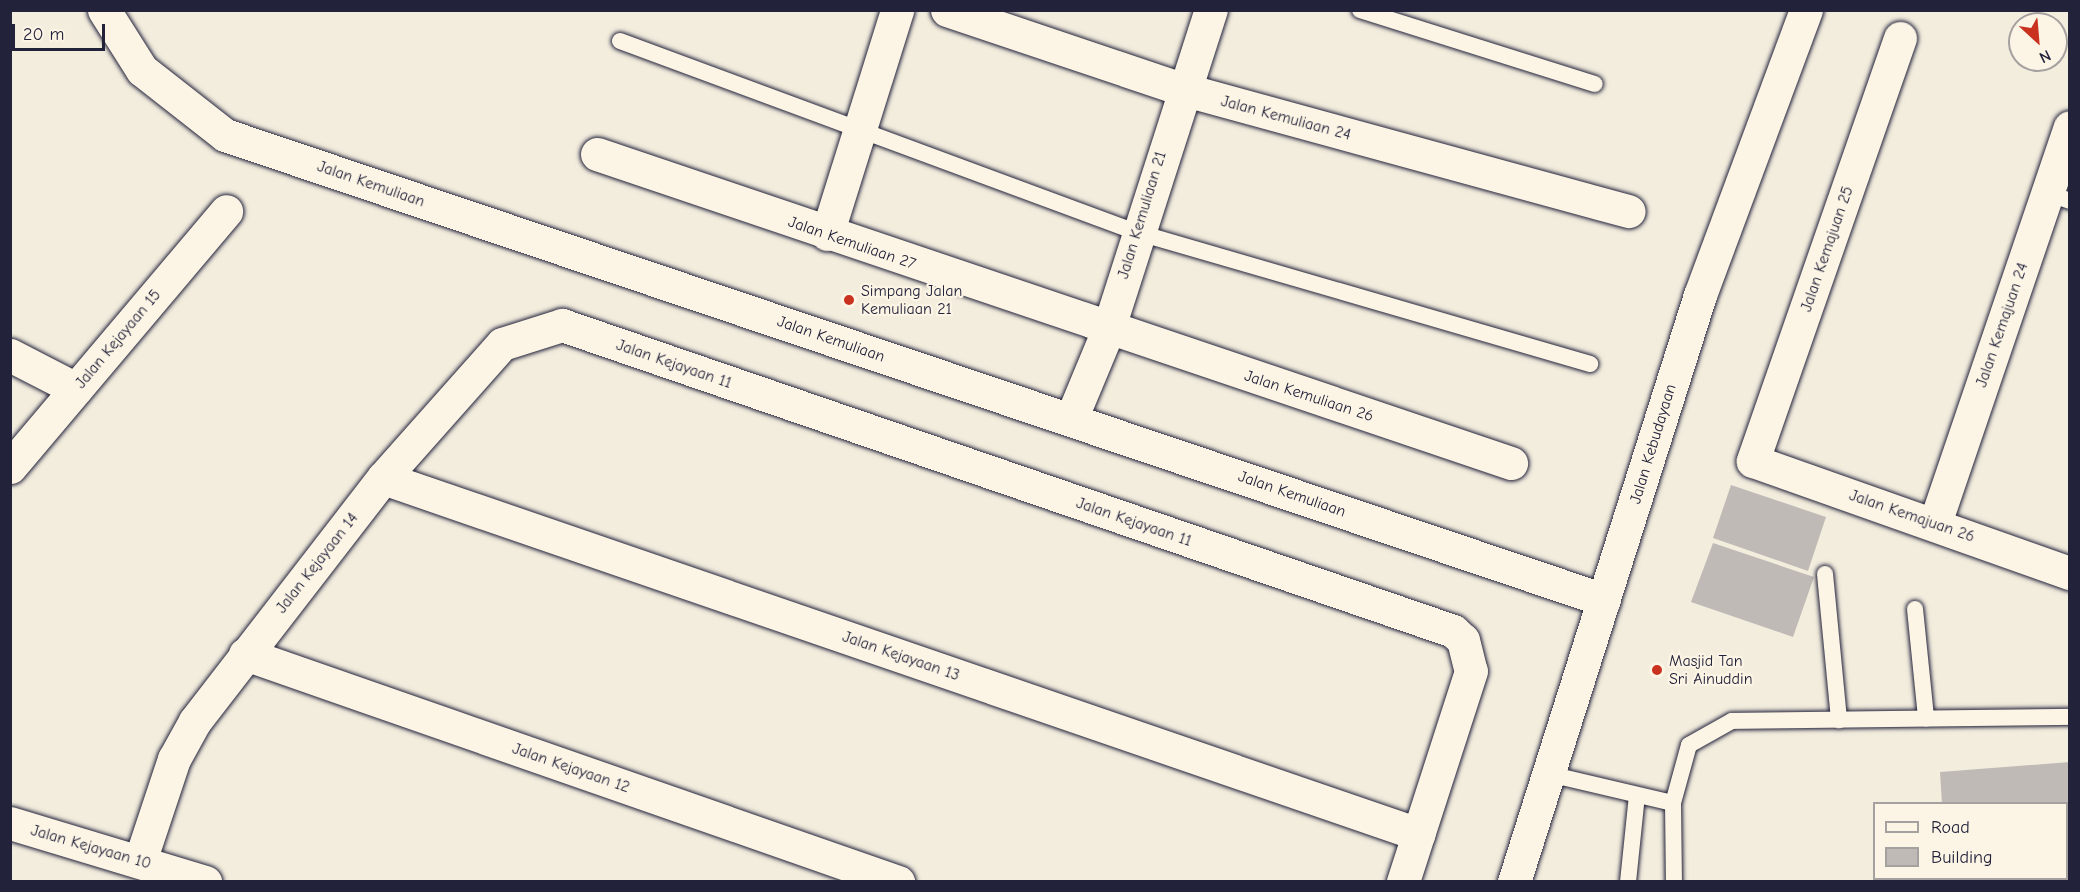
<!DOCTYPE html>
<html>
<head>
<meta charset="utf-8">
<style>
  body { margin:0 }
  #map { position:relative; width:2080px; height:892px; overflow:hidden; background:#f3edde; font-family:"Comic Neue",sans-serif }
  div>[style] { position:absolute }
  [style*='--x'] { left:calc(var(--x)*1px); top:calc(var(--y)*1px); width:calc(var(--w)*1px); rotate:calc(var(--a)*1deg) }
  .building>* { inset:0; background:#bfbab6 }
  .roads { filter:drop-shadow(0 0 2px #22223b) drop-shadow(0 0 2px #22223b) }
  .service>* { height:16px; margin:-8px; padding:0 8px; transform-origin:8px; border-radius:8px; background:#fcf5e5 }
  .minor>* { height:33px; margin:-16.5px; padding:0 16.5px; transform-origin:16.5px; border-radius:16.5px; background:#fcf5e5 }
  .tertiary>* { height:33px; margin:-16.5px; padding:0 16.5px; transform-origin:16.5px; border-radius:16.5px; background:#fcf5e5 }
  .dots>* { width:16px; height:16px; translate:-50% -50%; box-sizing:border-box; border:3px solid #fcf5e5; border-radius:50% }
  span { translate:-50% -50%; white-space:nowrap; text-align:center; line-height:1.15; -webkit-text-stroke:4.5px #fcf5e5; paint-order:stroke }
  .street-label { font-size:16px; color:#22223b }
  .poi-label { font-size:16px; color:#22223b }
  .left { translate:0 -50%; text-align:left }
  .frame { position:absolute; inset:0; border:12px solid #22223b; pointer-events:none }
  .legend { position:absolute; left:1873px; top:802px; width:195px; height:78px; box-sizing:border-box; background:#fcf5e5; border:2px solid #a5a1a1; margin:0; padding:8px 10px; list-style:none; font-size:18px; color:#22223b }
  .legend li { display:flex; align-items:center; gap:12px; height:30px }
  .legend b { width:30px; border:2px solid #a5a1a1 }
  .north { position:absolute; left:2008px; top:12px; width:60px; height:60px; box-sizing:border-box; background:#fcf5e5; border:2px solid #a5a1a1; border-radius:50%; rotate:154deg; font-size:16px; font-weight:700; line-height:24px; text-align:center; color:#22223b }
  .north::after { content:''; display:block; margin:auto; width:21px; height:27px; background:#c8321e; clip-path:polygon(50% 0,100% 100%,50% 72%,0 100%) }
  .scale { position:absolute; left:12px; top:24px; width:93px; height:27px; box-sizing:border-box; border:3px solid #22223b; border-top:0; padding-left:8px; font-size:18px; line-height:21px; white-space:nowrap; color:#22223b; -webkit-text-stroke:4px #fcf5e5; paint-order:stroke }
</style>
</head>
<body>
<div id="map">
  <div class="building">
    <div style="clip-path:polygon(1731px 485px,1826px 517px,1808px 571px,1713px 538px)"></div>
    <div style="clip-path:polygon(1713px 543px,1814px 577px,1793px 637px,1691px 602px)"></div>
    <div style="clip-path:polygon(2070px 762px,2070px 882px,1948px 882px,2066px 878px,2066px 804px,1942px 804px,1940px 772px)"></div>
  </div>
  <div class="roads">
    <div class="service">
      <div style="--x:1360;--y:10;--w:246;--a:17.5"></div>
      <div style="--x:620;--y:41;--w:550;--a:20.31"></div>
      <div style="--x:1136;--y:232;--w:473;--a:16.2"></div>
      <div style="--x:2047;--y:193;--w:24;--a:19"></div>
      <div style="--x:1825;--y:574;--w:147;--a:84.5"></div>
      <div style="--x:1915;--y:609;--w:110;--a:84.2"></div>
      <div style="--x:1549;--y:774;--w:127;--a:13.2"></div>
      <div style="--x:1673;--y:803;--w:60;--a:-74.6"></div>
      <div style="--x:1689;--y:745;--w:49;--a:-29.2"></div>
      <div style="--x:1732;--y:721;--w:338;--a:-0.7"></div>
      <div style="--x:1673;--y:803;--w:79;--a:89.3"></div>
      <div style="--x:1628;--y:882;--w:87;--a:-84.1"></div>
    </div>
    <div class="minor">
      <div style="--x:947;--y:10;--w:248;--a:18.6"></div>
      <div style="--x:1182;--y:89;--w:463;--a:15.3"></div>
      <div style="--x:1900;--y:38;--w:448;--a:109.2"></div>
      <div style="--x:1753;--y:461;--w:336;--a:19.5"></div>
      <div style="--x:597;--y:154;--w:965;--a:18.68"></div>
      <div style="--x:827;--y:234;--w:235;--a:-72.6"></div>
      <div style="--x:10;--y:355;--w:74;--a:27.3"></div>
      <div style="--x:1071;--y:419;--w:96;--a:-67.4"></div>
      <div style="--x:1108;--y:330;--w:336;--a:-72.2"></div>
      <div style="--x:10;--y:467;--w:335;--a:-49.8"></div>
      <div style="--x:383;--y:478;--w:1095;--a:18.98"></div>
      <div style="--x:1935;--y:523;--w:418;--a:-71.2"></div>
      <div style="--x:245;--y:654;--w:692;--a:19.25"></div>
      <div style="--x:10;--y:823;--w:204;--a:16.8"></div>
      <div style="--x:140;--y:861;--w:108;--a:-71.6"></div>
      <div style="--x:174;--y:759;--w:43;--a:-61.1"></div>
      <div style="--x:195;--y:721;--w:307;--a:-52.3"></div>
      <div style="--x:383;--y:478;--w:179;--a:-48.4"></div>
      <div style="--x:502;--y:344;--w:63;--a:-17.6"></div>
      <div style="--x:562;--y:325;--w:942;--a:18.95"></div>
      <div style="--x:1453;--y:631;--w:13;--a:42"></div>
      <div style="--x:1463;--y:640;--w:32;--a:76"></div>
      <div style="--x:1471;--y:671;--w:222;--a:107.9"></div>
    </div>
    <div class="tertiary">
      <div style="--x:104;--y:10;--w:71;--a:57.7"></div>
      <div style="--x:142;--y:70;--w:105;--a:38.1"></div>
      <div style="--x:225;--y:135;--w:1455;--a:18.63"></div>
      <div style="--x:1514;--y:882;--w:616;--a:-72.42"></div>
      <div style="--x:1700;--y:295;--w:304;--a:-69.6"></div>
    </div>
  </div>
  <div class="dots">
    <div style="left:849px;top:300px;background:#c8321e"></div>
    <div style="left:1657px;top:670px;background:#c8321e"></div>
  </div>
  <div class="street-label">
    <span style="left:1286px;top:118px;rotate:15deg">Jalan Kemuliaan 24</span>
    <span style="left:371px;top:184px;rotate:19deg">Jalan Kemuliaan</span>
    <span style="left:1142px;top:215px;rotate:-73deg">Jalan Kemuliaan 21</span>
    <span style="left:852px;top:243px;rotate:19deg">Jalan Kemuliaan 27</span>
    <span style="left:1827px;top:249px;rotate:-71deg">Jalan Kemajuan 25</span>
    <span style="left:2002px;top:325px;rotate:-71deg">Jalan Kemajuan 24</span>
    <span style="left:118px;top:339px;rotate:-50deg">Jalan Kejayaan 15</span>
    <span style="left:831px;top:339px;rotate:19deg">Jalan Kemuliaan</span>
    <span style="left:674px;top:364px;rotate:19deg">Jalan Kejayaan 11</span>
    <span style="left:1309px;top:396px;rotate:18deg">Jalan Kemuliaan 26</span>
    <span style="left:1653px;top:444px;rotate:-73deg">Jalan Kebudayaan</span>
    <span style="left:1292px;top:494px;rotate:19deg">Jalan Kemuliaan</span>
    <span style="left:1912px;top:516px;rotate:19deg">Jalan Kemajuan 26</span>
    <span style="left:1134px;top:522px;rotate:19deg">Jalan Kejayaan 11</span>
    <span style="left:317px;top:563px;rotate:-52deg">Jalan Kejayaan 14</span>
    <span style="left:901px;top:656px;rotate:19deg">Jalan Kejayaan 13</span>
    <span style="left:571px;top:768px;rotate:19deg">Jalan Kejayaan 12</span>
    <span style="left:91px;top:847px;rotate:16deg">Jalan Kejayaan 10</span>
  </div>
  <div class="poi-label">
    <span class="left" style="left:861px;top:300px">Simpang Jalan<br>Kemuliaan 21</span>
    <span class="left" style="left:1669px;top:670px">Masjid Tan<br>Sri Ainuddin</span>
  </div>
  <div class="frame"></div>
  <ul class="legend">
  <li><b style="height:8px;background:#fcf5e5"></b>Road</li>
  <li><b style="height:16px;background:#bfbab6"></b>Building</li>
  </ul>
  <div class="north">N</div>
  <div class="scale">20 m</div>
</div>
</body>
</html>
